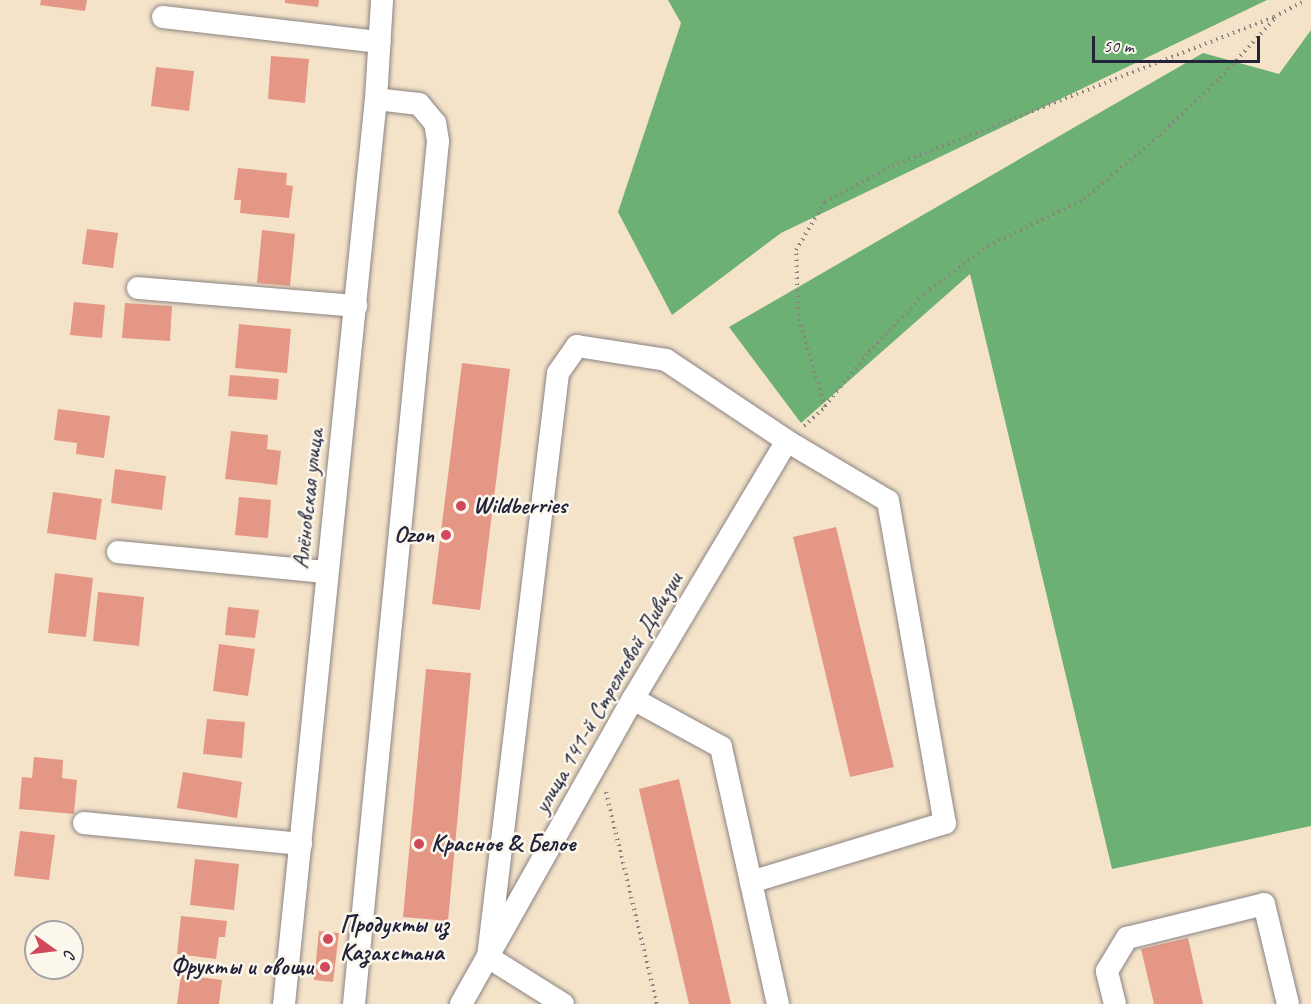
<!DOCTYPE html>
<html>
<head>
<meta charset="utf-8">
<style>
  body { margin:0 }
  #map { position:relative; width:1311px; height:1004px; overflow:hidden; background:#f4e3c9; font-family:Caveat,sans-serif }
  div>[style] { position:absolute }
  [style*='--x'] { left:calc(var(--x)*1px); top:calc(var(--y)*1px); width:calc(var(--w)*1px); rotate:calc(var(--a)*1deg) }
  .forest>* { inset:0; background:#6cb073 }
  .building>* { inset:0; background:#e49785 }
  .path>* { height:4px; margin-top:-2px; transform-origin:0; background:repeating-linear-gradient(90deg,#8b8282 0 1.5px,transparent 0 6px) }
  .roads { filter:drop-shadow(0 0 2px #8b8282) drop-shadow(0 0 2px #8b8282) }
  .minor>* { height:22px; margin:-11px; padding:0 11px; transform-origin:11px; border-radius:11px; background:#fff }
  .dots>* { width:16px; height:16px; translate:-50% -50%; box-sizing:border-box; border:3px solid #fbf7ec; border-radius:50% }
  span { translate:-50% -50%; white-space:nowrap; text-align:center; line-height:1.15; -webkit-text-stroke:5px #fbf7ec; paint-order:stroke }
  .street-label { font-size:24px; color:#22223b }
  .poi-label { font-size:24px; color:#22223b; font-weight:700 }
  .left { translate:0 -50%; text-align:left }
  .right { translate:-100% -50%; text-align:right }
  .north { position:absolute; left:24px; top:920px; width:60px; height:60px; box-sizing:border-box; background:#fbf7ec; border:2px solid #a4a2a5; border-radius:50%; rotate:104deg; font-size:16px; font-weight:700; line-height:24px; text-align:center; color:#22223b }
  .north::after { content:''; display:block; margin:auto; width:21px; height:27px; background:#d1495b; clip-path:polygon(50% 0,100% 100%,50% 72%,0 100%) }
  .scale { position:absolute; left:1092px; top:36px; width:168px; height:27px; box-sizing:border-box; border:3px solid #22223b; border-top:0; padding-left:8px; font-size:18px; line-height:21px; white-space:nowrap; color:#22223b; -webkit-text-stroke:4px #fbf7ec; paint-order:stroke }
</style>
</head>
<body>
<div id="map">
  <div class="forest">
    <div style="clip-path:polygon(668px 0,1267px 0,781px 233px,672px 315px,618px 212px,681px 23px)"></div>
    <div style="clip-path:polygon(1311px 30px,1311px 826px,1112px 869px,970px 274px,801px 423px,729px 327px,1203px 53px,1279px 74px)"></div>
  </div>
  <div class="building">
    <div style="clip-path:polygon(41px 0,87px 0,85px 11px,40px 5px)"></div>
    <div style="clip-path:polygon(285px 0,319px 0,318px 7px,285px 3px)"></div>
    <div style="clip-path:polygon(271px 56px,309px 59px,305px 103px,268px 99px)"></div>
    <div style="clip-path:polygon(156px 67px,194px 71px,189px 111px,151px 106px)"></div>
    <div style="clip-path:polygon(238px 168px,287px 173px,286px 185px,293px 186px,289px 218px,240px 213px,241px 200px,234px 200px)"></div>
    <div style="clip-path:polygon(87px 229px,118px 233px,113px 268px,82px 264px)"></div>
    <div style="clip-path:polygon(262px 230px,295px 234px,290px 286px,257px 283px)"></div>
    <div style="clip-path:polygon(74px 302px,105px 305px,102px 338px,70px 335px)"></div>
    <div style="clip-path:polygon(125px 303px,172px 306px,170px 341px,122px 338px)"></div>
    <div style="clip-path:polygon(239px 324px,291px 329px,287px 373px,235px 368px)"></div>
    <div style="clip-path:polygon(462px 363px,510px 369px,480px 610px,432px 604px)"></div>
    <div style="clip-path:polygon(230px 375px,279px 379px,277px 400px,228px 396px)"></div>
    <div style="clip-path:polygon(58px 409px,110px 416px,104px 458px,76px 454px,77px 443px,54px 440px)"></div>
    <div style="clip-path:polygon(231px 431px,268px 435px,267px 449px,281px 451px,277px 485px,225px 479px)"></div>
    <div style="clip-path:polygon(115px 469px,166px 476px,162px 510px,111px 503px)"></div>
    <div style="clip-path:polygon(53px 492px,102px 499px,96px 540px,47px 533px)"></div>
    <div style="clip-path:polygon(239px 497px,271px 500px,268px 538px,235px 535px)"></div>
    <div style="clip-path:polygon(836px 527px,894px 767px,850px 777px,793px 537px)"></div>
    <div style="clip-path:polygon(55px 573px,93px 578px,86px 637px,48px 633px)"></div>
    <div style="clip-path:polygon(98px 592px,144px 597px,139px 646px,93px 641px)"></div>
    <div style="clip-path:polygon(228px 607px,259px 610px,255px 638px,225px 635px)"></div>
    <div style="clip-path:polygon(219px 644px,255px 649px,248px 696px,213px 691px)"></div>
    <div style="clip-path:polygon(426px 669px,471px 673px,448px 921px,403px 917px)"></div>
    <div style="clip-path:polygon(207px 719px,245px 722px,242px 758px,203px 754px)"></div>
    <div style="clip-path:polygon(34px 757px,63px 760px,62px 778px,77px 780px,74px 814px,19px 809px,22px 777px,32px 778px)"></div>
    <div style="clip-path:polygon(183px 772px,242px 782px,237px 818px,177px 808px)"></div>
    <div style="clip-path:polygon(679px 779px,731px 1004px,689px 1004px,639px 789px)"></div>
    <div style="clip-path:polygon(20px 831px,55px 835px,49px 880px,14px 876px)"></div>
    <div style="clip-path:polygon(195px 859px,239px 864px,234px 910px,190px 905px)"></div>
    <div style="clip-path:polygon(181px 916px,227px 921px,225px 937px,219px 937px,216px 959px,177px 954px)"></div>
    <div style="clip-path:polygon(319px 931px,339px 933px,333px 982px,314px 980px)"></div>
    <div style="clip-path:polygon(1188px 938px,1203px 1004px,1154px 1004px,1141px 949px)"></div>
    <div style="clip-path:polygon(181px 975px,222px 980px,219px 1004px,177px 1004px)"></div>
  </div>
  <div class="path">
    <div style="--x:825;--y:406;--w:70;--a:-50.8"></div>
    <div style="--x:869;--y:352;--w:81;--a:-46.5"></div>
    <div style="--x:925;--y:293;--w:79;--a:-36.7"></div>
    <div style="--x:988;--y:246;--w:107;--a:-26.1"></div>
    <div style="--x:1084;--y:199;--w:99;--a:-40.1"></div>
    <div style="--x:1160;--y:135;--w:83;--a:-43.5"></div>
    <div style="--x:1220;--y:78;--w:83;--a:-47.4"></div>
    <div style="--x:804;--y:426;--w:28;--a:-42"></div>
    <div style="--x:825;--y:407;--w:96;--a:-106.4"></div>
    <div style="--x:798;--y:315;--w:65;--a:-91.8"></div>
    <div style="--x:796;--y:250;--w:56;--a:-58.9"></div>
    <div style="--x:825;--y:202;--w:76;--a:-28.2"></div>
    <div style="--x:892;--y:166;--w:410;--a:-21.3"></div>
    <div style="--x:1274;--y:17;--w:36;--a:-28"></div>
    <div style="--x:606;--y:792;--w:218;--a:76.5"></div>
  </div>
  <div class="roads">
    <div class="minor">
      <div style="--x:163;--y:17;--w:218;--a:6.6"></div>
      <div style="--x:138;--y:288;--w:219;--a:4.7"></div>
      <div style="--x:118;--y:552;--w:210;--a:5.5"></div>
      <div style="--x:633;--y:699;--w:100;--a:28.6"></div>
      <div style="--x:721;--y:747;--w:263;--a:77.5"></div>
      <div style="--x:84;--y:823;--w:218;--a:5.5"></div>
      <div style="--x:284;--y:1004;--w:910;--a:-84.2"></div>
      <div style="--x:376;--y:99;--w:99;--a:-86.5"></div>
      <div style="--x:354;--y:1004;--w:867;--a:-84.44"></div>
      <div style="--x:438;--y:141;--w:18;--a:-99"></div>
      <div style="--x:435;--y:123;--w:25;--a:-130"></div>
      <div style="--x:419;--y:104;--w:43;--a:-173.4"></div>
      <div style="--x:461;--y:1004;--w:350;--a:-60.6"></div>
      <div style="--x:633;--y:699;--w:300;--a:-59.2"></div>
      <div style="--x:563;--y:1004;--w:89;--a:-147.9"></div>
      <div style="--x:488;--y:957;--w:588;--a:-83.16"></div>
      <div style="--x:558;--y:373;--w:33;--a:-55"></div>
      <div style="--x:577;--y:346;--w:90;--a:8.9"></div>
      <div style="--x:666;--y:360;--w:146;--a:33.8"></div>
      <div style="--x:787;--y:441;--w:117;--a:30.7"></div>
      <div style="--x:888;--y:501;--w:327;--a:80"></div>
      <div style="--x:945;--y:823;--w:203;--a:163.1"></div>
      <div style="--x:1115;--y:1004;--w:34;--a:-104"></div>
      <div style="--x:1107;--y:971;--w:39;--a:-59"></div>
      <div style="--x:1127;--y:938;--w:141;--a:-13.9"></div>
      <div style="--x:1264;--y:904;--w:103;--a:76.5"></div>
    </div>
  </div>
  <div class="dots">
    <div style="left:461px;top:506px;background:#d1495b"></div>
    <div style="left:446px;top:535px;background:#d1495b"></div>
    <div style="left:419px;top:844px;background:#d1495b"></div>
    <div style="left:328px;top:939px;background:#d1495b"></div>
    <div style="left:325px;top:967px;background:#d1495b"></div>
  </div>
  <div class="street-label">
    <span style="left:308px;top:499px;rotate:-84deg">Алёновская улица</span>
    <span style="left:608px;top:693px;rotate:-60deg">улица 141-й Стрелковой Дивизии</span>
  </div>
  <div class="poi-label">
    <span class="left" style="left:473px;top:506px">Wildberries</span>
    <span class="right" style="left:434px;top:535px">Ozon</span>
    <span class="left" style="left:431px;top:844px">Красное &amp; Белое</span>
    <span class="left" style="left:340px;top:939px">Продукты из<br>Казахстана</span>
    <span class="right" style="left:313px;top:967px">Фрукты и овощи</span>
  </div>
  <div class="north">С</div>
  <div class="scale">50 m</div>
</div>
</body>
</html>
